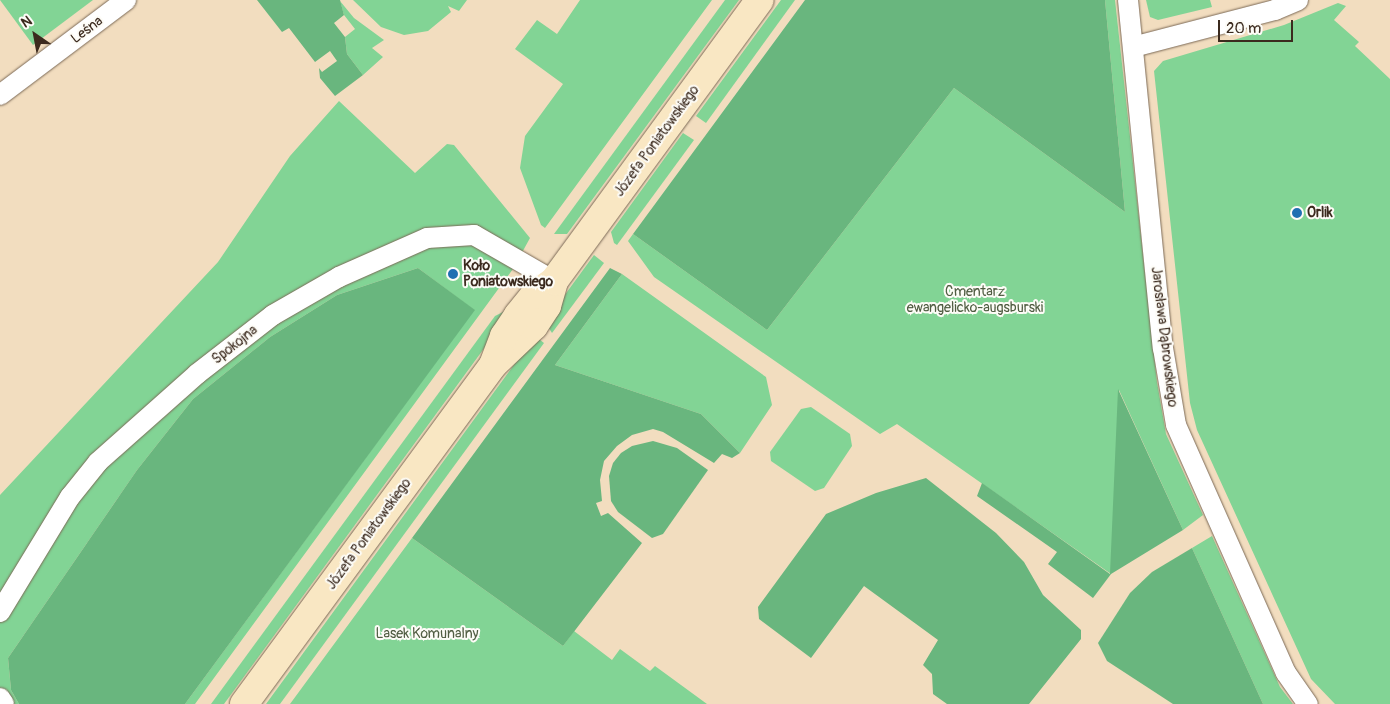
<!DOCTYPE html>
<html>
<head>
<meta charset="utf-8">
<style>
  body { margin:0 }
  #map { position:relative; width:1390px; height:704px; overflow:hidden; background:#f2ddbf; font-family:Pangolin,sans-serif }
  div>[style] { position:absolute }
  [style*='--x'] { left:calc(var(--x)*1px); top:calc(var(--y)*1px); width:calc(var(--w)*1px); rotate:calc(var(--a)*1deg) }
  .green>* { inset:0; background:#82d495 }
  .forest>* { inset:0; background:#69b67e }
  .roads { filter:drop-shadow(0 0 1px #7b6956) drop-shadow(0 0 1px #7b6956) }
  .street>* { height:20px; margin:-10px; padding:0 10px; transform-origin:10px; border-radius:10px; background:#fff }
  .secondary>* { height:28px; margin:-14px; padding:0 14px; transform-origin:14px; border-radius:14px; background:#f9e7c3 }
  .dots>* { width:14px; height:14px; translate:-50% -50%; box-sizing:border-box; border:2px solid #fdfcf7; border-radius:50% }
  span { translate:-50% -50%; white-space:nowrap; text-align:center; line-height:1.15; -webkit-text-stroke:4px #fdfcf7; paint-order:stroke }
  .street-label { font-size:14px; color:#3b2a1e }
  .poi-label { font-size:14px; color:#3b2a1e; font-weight:700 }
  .left { translate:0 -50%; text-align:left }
  .park-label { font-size:14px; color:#505d42 }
  .north { position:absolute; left:10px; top:10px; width:50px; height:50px; -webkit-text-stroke:4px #fdfcf7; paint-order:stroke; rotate:327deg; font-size:14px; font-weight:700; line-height:20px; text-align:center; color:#3b2a1e }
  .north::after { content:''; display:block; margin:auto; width:18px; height:22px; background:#3b2a1e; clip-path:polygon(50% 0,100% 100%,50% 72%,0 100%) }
  .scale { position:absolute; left:1218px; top:20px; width:75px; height:22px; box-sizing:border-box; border:2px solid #3b2a1e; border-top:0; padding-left:6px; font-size:15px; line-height:18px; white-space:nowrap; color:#3b2a1e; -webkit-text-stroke:4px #fdfcf7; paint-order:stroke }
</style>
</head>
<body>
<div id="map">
  <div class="green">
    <div style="clip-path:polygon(0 0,93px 0,33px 45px)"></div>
    <div style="clip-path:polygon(353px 0,467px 0,459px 11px,448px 6px,451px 12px,428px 31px,404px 35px,381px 27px)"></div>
    <div style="clip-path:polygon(580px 0,712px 0,545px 228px,541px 225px,520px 168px,525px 136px,563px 84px,515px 49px,537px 20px,557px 34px)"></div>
    <div style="clip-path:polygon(725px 0,739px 0,567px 234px,554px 234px)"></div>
    <div style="clip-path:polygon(781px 0,795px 0,706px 123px,696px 116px)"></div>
    <div style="clip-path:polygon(1105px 0,1115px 0,1157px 382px,1166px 434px,1203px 515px,1183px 530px,1119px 390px,1111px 574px,897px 424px,880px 434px,654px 277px,628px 241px,633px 234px,767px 330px,954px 88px,1125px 212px)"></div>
    <div style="clip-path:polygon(1146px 0,1210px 0,1212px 7px,1158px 20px,1150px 17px)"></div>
    <div style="clip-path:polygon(340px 1px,354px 18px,384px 40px,372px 48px,383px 57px,363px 75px,347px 54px,345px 37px,355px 29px,344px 15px)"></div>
    <div style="clip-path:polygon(1338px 3px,1346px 6px,1334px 20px,1359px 42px,1355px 46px,1390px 79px,1390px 704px,1335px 704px,1311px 679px,1197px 430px,1190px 403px,1154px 71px,1163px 61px,1284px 25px)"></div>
    <div style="clip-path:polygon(339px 101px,415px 173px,447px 144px,454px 145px,530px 238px,513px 269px,195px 704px,185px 704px,474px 310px,418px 268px,337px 295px,270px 337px,193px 399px,137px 470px,8px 658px,11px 690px,19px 704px,0 704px,0 495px,218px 262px,290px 156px)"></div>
    <div style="clip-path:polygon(683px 133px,694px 140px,617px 245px,614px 243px,611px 232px)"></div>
    <div style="clip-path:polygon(594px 255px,604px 263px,552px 333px,545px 322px)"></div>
    <div style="clip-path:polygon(622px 274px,766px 377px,772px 405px,740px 453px,701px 414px,555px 365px)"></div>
    <div style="clip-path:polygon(503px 312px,507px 317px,224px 704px,211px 704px,495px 316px)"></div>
    <div style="clip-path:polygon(535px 336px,544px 343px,280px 704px,266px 704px)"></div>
    <div style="clip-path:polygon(811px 407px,850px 434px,852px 446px,824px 488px,815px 491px,771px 461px,770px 452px,801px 409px)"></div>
    <div style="clip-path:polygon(1212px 536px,1280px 687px,1293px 704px,1263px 704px,1192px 548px)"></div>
    <div style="clip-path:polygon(412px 538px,563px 646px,574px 631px,612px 660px,620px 649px,650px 671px,655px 666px,707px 704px,290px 704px)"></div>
  </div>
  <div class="forest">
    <div style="clip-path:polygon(257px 0,340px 0,344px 15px,334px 23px,345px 37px,347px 54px,363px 75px,335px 96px,320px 78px,319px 68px,322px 72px,337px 61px,330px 51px,315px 62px,289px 28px,282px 32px)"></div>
    <div style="clip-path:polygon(805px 0,1105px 0,1125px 212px,954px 88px,767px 330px,633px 234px)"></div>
    <div style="clip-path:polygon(418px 268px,475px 310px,185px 704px,19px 704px,11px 690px,8px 658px,137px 470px,193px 399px,270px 337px,337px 295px)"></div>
    <div style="clip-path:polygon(610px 268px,622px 274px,555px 365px,701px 414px,740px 453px,732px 458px,722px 454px,714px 463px,663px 432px,653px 429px,632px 435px,617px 446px,604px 461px,600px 480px,602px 501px,596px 503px,601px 516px,608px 513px,642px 543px,563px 646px,412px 538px)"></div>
    <div style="clip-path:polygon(1118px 389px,1183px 530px,1111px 574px,1093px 598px,1048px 564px,1057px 552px,977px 496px,982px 483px,1110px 574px)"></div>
    <div style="clip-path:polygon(653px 441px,677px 448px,708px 470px,663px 534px,652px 538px,618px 512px,611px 501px,609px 476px,613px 463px,621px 453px,632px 446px)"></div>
    <div style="clip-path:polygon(926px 478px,996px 533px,1024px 562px,1043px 595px,1081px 630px,1081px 639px,1029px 704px,947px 704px,933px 694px,932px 674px,923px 665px,938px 640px,864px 586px,811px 658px,759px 619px,758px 607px,826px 514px,876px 493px)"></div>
    <div style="clip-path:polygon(1192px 548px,1263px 704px,1173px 704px,1107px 661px,1098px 643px,1130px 593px,1152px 572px)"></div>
  </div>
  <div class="roads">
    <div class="street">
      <div style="--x:1128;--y:0;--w:350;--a:84.3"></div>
      <div style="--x:1163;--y:348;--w:78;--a:80.4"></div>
      <div style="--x:1176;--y:425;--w:271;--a:66.1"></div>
      <div style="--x:1286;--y:673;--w:38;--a:55"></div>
      <div style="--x:1133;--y:47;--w:147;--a:-14.6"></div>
      <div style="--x:1275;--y:10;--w:25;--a:-23"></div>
      <div style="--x:0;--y:95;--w:158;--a:-37"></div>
      <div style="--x:0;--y:612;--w:135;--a:-58.7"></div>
      <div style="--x:70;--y:497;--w:45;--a:-51.3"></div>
      <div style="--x:98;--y:462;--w:132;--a:-41.6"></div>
      <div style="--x:197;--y:374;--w:96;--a:-37.8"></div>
      <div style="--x:273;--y:315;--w:76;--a:-29.9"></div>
      <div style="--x:339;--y:277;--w:96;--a:-23.9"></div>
      <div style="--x:427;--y:238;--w:47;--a:-3.7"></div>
      <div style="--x:474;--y:235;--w:92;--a:29.9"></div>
      <div style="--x:0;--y:698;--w:7;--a:56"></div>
    </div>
    <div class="secondary">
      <div style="--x:496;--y:362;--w:52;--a:-43.5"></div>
      <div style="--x:534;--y:326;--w:24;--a:-57"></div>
      <div style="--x:547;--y:306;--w:26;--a:-74"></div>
      <div style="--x:244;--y:704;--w:421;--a:-53.7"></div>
      <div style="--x:493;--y:365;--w:31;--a:-69"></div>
      <div style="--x:504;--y:336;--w:25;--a:-56"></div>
      <div style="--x:518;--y:315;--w:26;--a:-51"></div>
      <div style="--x:534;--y:295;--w:24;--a:-35"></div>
      <div style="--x:554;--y:281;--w:348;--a:-53.8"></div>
    </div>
  </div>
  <div class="dots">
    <div style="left:1297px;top:213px;background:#1f6fb2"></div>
    <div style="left:453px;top:274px;background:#1f6fb2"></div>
  </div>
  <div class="street-label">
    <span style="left:87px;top:30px;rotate:-37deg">Leśna</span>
    <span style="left:657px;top:141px;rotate:-54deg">Józefa Poniatowskiego</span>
    <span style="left:1164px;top:337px;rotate:83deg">Jarosława Dąbrowskiego</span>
    <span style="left:235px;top:345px;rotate:-38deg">Spokojna</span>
    <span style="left:369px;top:534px;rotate:-54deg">Józefa Poniatowskiego</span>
  </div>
  <div class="poi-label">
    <span class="left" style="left:1307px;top:213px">Orlik</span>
    <span class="left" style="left:463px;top:274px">Koło<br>Poniatowskiego</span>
  </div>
  <div class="park-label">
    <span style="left:975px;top:300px">Cmentarz<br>ewangelicko-augsburski</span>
    <span style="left:427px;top:634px">Lasek Komunalny</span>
  </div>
  <div class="north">N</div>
  <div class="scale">20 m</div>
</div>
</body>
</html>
